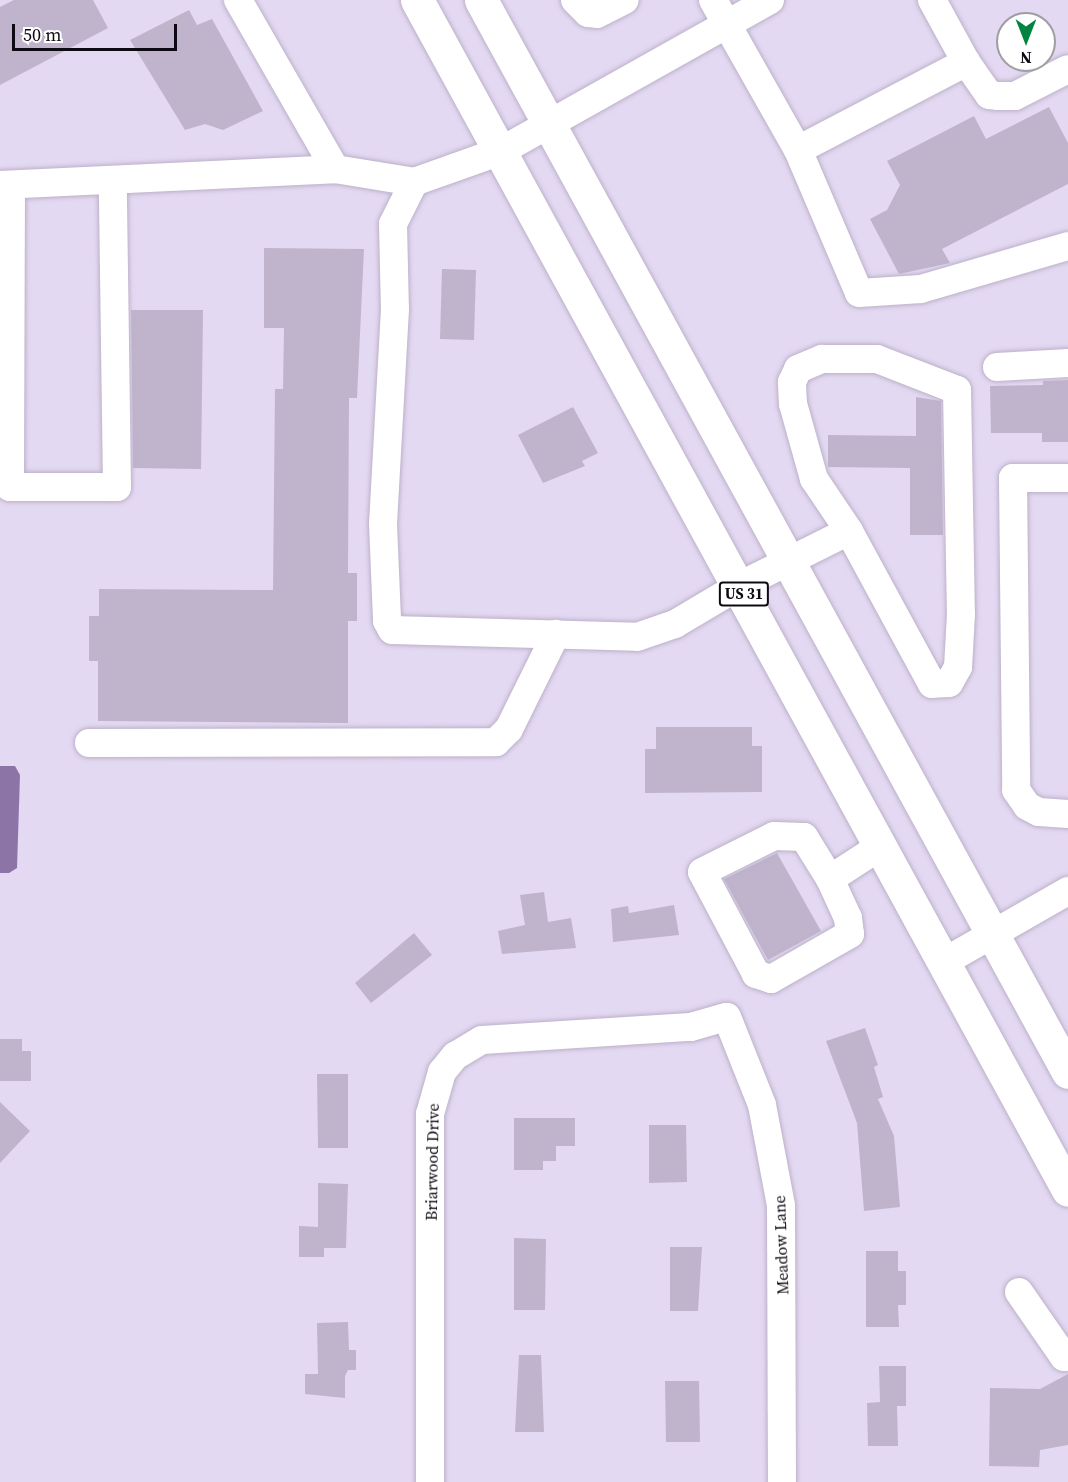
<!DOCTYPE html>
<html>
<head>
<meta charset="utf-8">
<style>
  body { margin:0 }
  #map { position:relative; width:1068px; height:1482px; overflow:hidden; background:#e4d9f2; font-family:"Source Serif 4",serif }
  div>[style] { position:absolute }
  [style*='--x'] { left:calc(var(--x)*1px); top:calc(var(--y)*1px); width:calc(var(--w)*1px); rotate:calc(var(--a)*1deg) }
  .water>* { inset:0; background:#8c74a6 }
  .building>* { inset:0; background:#bfb4cc }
  .roads { filter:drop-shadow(0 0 2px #bcb1c9) drop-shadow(0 0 2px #bcb1c9) }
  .minor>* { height:28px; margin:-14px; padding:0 14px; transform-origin:14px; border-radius:14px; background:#fff }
  .major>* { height:33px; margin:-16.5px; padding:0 16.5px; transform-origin:16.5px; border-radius:16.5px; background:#fff }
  span { translate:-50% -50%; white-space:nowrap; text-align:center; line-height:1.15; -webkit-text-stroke:4.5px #fff; paint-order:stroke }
  .shield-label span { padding:2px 4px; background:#fff; border:2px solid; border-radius:4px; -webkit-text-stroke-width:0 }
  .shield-label { font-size:15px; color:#0e0a13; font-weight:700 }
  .street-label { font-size:16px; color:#0e0a13 }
  .north { position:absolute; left:996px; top:12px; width:60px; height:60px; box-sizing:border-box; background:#fff; border:2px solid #9f9da1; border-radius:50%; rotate:180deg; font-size:16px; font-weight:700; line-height:24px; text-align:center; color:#0e0a13 }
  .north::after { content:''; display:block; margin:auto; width:21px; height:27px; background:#00843f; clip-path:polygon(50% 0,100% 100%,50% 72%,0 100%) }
  .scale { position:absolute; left:12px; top:24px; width:165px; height:27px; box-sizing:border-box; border:3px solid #0e0a13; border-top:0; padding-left:8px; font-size:18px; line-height:21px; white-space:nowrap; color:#0e0a13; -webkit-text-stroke:4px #fff; paint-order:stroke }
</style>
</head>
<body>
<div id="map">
  <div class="water">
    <div style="clip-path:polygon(0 766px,15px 766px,20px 775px,17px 868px,9px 873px,0 873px)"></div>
  </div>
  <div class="building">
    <div style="clip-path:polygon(14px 0,93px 0,108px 28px,0 85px,0 7px)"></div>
    <div style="clip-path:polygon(189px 10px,197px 25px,212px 19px,263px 111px,223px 130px,205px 124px,185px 130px,130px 40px)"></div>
    <div style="clip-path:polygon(1049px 107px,1068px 143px,1068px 184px,942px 249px,950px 263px,899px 274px,870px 219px,887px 210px,900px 185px,887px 161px,974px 116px,986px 139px)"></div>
    <div style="clip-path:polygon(264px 248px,364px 249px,357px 398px,349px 398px,348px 573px,357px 573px,357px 621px,348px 621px,348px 723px,98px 721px,98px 661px,89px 661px,89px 616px,99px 616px,99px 589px,273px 590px,275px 389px,283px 389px,284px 328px,264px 328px)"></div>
    <div style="clip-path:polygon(442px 269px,476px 270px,474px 340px,440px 339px)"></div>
    <div style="clip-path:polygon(131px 310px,203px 310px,201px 469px,133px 468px)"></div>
    <div style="clip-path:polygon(1068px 380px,1068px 442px,1042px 442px,1042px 433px,991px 433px,990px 386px,1043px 385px,1043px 381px)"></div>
    <div style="clip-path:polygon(916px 397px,941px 401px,943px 535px,910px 535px,910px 468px,828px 467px,828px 435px,916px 436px)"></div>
    <div style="clip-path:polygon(573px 407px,598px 453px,582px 461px,585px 466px,543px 483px,518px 435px)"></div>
    <div style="clip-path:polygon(656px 727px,752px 727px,752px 746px,762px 746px,762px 792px,645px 793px,645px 749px,656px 749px)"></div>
    <div style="clip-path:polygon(777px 853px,821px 931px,768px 960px,724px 879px)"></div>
    <div style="clip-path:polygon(544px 892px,548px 922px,571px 918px,576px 948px,502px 954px,498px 931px,525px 925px,520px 895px)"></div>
    <div style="clip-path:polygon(674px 905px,679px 935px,613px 942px,611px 909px,628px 906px,629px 913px)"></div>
    <div style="clip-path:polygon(414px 933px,432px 955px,371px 1003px,355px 983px)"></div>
    <div style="clip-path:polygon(865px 1028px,878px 1065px,874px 1067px,883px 1097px,878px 1099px,894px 1136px,900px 1207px,864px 1211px,857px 1123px,826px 1041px)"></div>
    <div style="clip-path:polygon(0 1039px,22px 1039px,22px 1051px,31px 1051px,31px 1081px,0 1081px)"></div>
    <div style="clip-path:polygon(317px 1074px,348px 1074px,348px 1148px,318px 1148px)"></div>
    <div style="clip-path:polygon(0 1102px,30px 1131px,0 1163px)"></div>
    <div style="clip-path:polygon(514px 1118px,575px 1118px,575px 1146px,556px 1146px,556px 1161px,543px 1161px,543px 1170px,514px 1170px)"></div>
    <div style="clip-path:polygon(649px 1125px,686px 1125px,687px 1182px,649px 1183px)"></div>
    <div style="clip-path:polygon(318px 1183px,348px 1184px,346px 1248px,324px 1248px,324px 1257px,299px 1257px,299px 1226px,318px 1227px)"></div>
    <div style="clip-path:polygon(514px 1238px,546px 1239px,545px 1310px,514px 1310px)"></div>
    <div style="clip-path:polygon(670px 1247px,702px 1247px,698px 1311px,670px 1311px)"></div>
    <div style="clip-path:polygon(866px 1251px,898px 1251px,898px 1271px,906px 1271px,906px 1305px,898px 1305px,899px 1327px,866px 1327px)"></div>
    <div style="clip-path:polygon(348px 1322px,349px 1350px,356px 1350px,356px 1370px,348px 1370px,345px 1376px,345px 1398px,305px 1394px,305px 1374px,318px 1374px,317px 1323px)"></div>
    <div style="clip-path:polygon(519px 1355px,541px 1355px,544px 1432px,515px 1432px)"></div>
    <div style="clip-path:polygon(879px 1366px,906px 1366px,906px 1406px,897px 1406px,898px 1446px,868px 1446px,867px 1403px,880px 1402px)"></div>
    <div style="clip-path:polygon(1068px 1374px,1068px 1445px,1040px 1450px,1039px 1467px,989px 1466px,990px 1388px,1040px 1389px)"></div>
    <div style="clip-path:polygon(665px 1381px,699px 1381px,700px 1442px,666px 1442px)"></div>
  </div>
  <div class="roads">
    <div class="minor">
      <div style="--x:238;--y:0;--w:195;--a:60.1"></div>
      <div style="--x:575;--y:0;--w:18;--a:45"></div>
      <div style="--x:588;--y:13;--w:9;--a:6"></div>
      <div style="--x:597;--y:14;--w:31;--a:-27"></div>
      <div style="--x:713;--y:0;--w:172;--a:60.5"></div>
      <div style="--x:798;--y:150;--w:190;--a:-27.6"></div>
      <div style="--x:966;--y:62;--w:71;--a:-118.7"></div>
      <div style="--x:770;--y:0;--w:308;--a:150.7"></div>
      <div style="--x:501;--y:151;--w:92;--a:160.4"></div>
      <div style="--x:414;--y:182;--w:47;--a:116.6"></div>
      <div style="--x:393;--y:224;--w:85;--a:88.7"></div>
      <div style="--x:395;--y:309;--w:215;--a:93.2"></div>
      <div style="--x:383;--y:524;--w:97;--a:87.6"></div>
      <div style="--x:387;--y:621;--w:10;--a:61"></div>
      <div style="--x:392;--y:630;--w:245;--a:1.6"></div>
      <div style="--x:637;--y:637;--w:40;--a:-18.9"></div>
      <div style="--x:675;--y:624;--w:74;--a:-30.7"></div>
      <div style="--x:739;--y:586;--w:123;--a:-26.6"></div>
      <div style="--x:966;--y:62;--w:40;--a:55.1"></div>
      <div style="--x:989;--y:95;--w:9;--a:6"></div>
      <div style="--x:998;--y:96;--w:17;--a:0"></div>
      <div style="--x:1015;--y:96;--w:59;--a:-27"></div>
      <div style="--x:798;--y:150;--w:155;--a:66.9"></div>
      <div style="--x:859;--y:293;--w:62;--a:-3.7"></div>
      <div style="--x:921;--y:289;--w:153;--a:-16.3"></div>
      <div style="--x:0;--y:185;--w:335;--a:-2.7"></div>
      <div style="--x:335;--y:169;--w:80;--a:9.3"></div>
      <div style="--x:11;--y:186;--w:301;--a:90.2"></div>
      <div style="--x:10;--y:487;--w:107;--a:0"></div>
      <div style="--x:117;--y:487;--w:305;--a:-90.8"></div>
      <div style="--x:822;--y:359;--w:55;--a:0"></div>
      <div style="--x:877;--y:359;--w:86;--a:21.2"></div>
      <div style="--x:957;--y:390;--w:224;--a:89"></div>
      <div style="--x:961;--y:614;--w:53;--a:93.2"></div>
      <div style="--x:958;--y:667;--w:18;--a:119"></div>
      <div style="--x:949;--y:683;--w:17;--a:177"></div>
      <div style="--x:932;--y:684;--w:174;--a:-118.5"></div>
      <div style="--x:849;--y:531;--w:63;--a:-123.9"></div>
      <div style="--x:814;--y:479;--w:78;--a:-105.6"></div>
      <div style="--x:793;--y:404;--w:22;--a:-93"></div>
      <div style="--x:792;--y:382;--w:14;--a:-65"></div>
      <div style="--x:798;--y:369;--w:26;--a:-23"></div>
      <div style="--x:997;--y:367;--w:71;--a:-3.2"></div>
      <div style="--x:1068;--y:478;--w:55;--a:180"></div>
      <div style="--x:1013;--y:478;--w:312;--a:89.4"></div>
      <div style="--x:1016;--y:790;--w:19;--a:55"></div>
      <div style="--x:1027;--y:806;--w:13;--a:27"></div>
      <div style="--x:1039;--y:812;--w:29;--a:4"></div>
      <div style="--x:89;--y:743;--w:407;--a:-0.1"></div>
      <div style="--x:496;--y:742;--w:18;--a:-45"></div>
      <div style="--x:509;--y:729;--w:106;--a:-63.7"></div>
      <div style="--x:774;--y:836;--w:30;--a:2"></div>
      <div style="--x:804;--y:837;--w:49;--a:58.2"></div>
      <div style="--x:830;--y:879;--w:43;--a:65.2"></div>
      <div style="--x:848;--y:918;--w:16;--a:83"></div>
      <div style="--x:850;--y:934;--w:91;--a:150.3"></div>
      <div style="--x:771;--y:979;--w:16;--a:-162"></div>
      <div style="--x:756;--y:974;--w:115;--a:-117.9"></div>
      <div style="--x:702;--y:872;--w:80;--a:-26.6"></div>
      <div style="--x:830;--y:879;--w:61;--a:-32.9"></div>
      <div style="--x:944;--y:962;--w:143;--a:-29.8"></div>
      <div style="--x:1019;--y:1292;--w:79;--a:55.3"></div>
      <div style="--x:1064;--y:1357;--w:4;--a:-27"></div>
      <div style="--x:430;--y:1482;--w:368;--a:-90"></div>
      <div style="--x:430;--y:1114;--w:44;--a:-74.1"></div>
      <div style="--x:442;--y:1072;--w:21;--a:-51"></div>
      <div style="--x:455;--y:1056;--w:31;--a:-31"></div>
      <div style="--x:482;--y:1040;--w:209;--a:-3.6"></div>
      <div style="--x:691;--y:1027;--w:37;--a:-16"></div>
      <div style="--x:727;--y:1017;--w:95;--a:68.3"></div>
      <div style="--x:762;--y:1105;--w:103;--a:79.3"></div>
      <div style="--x:781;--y:1206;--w:276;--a:89.8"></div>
    </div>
    <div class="major">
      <div style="--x:417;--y:0;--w:1356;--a:61.32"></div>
      <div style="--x:481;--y:0;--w:1222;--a:61.3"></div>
    </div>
  </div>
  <div class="shield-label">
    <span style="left:744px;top:594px">US 31</span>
  </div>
  <div class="street-label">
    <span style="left:432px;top:1162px;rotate:-89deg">Briarwood Drive</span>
    <span style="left:781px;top:1245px;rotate:-92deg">Meadow Lane</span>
  </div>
  <div class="north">N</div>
  <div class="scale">50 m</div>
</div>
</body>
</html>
